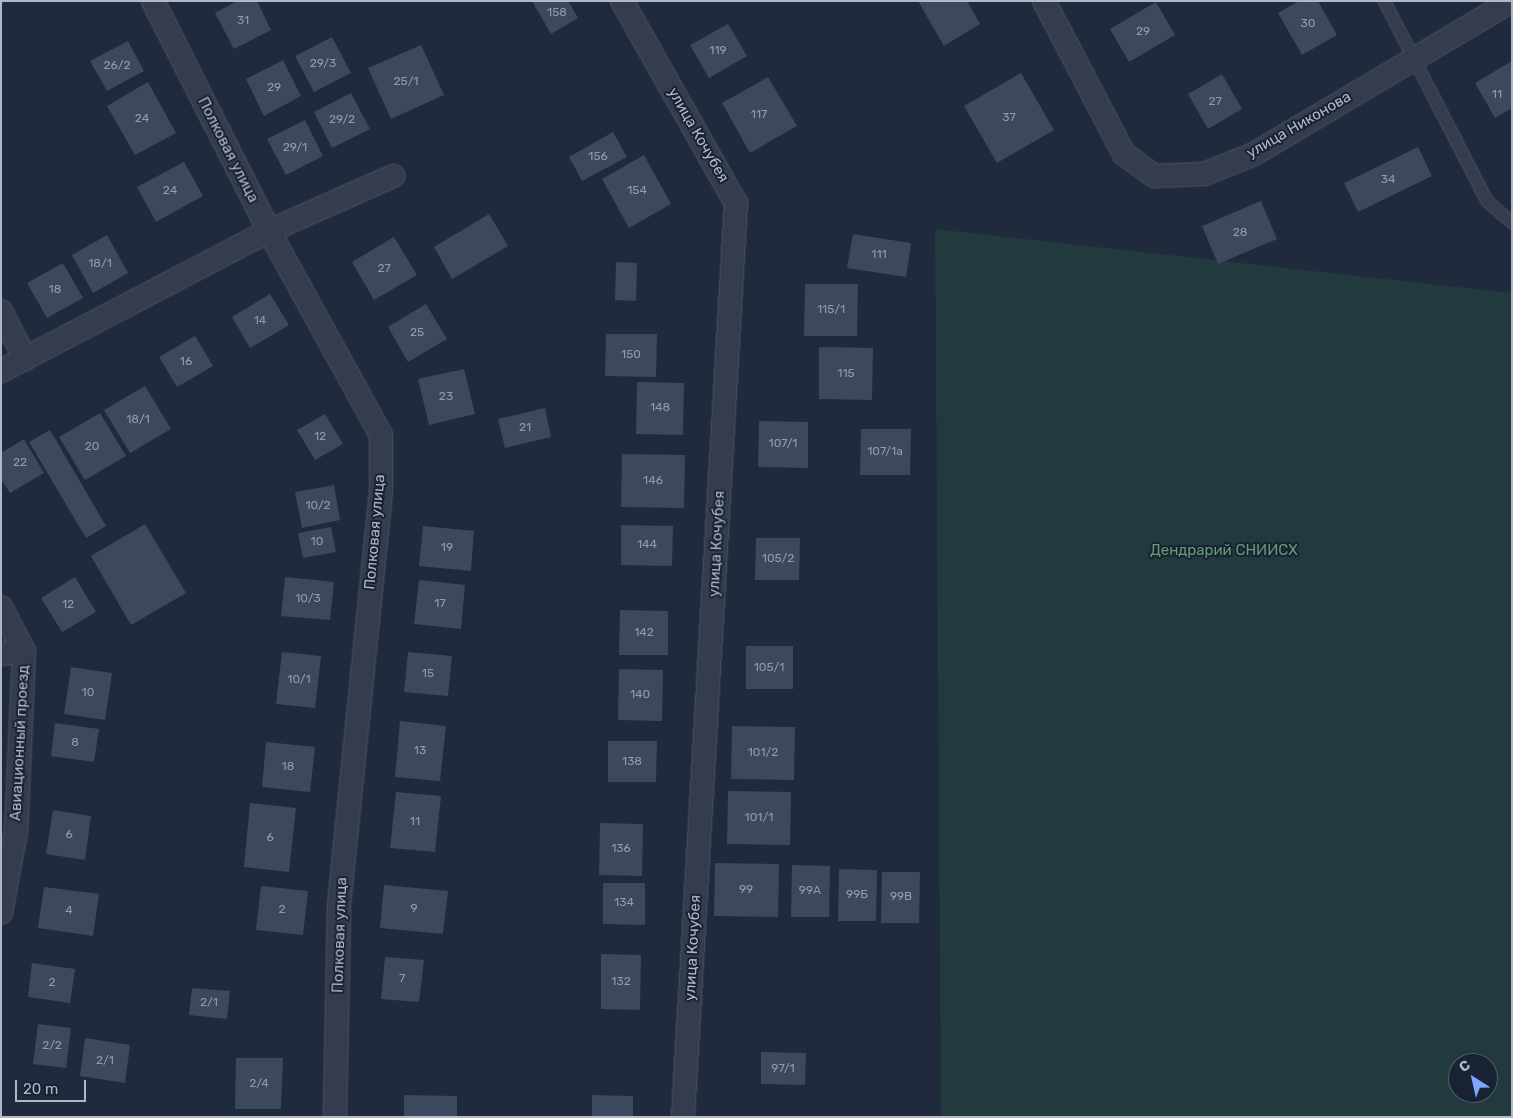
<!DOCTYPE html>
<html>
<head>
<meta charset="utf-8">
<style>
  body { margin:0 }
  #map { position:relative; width:1513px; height:1118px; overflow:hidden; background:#202a3d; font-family:Rubik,sans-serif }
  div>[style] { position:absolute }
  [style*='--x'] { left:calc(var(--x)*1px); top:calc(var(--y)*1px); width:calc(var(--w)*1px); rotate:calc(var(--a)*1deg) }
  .green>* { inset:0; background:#22393e }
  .building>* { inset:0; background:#3c485d }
  .roads { filter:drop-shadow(0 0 1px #4f5768) drop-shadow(0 0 1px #4f5768) }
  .service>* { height:11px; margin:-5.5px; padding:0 5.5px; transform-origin:5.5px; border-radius:5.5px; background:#343c4d }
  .minor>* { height:22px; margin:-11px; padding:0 11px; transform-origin:11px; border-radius:11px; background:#343c4d }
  span { translate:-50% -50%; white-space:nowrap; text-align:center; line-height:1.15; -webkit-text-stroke:4px #192232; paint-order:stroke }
  .number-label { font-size:12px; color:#929bae }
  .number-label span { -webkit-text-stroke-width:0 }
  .street-label { font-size:15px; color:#afb7c9 }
  .park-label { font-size:15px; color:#649c75 }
  .frame { position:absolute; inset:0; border:2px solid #afb7c9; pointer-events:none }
  .north { position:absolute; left:1448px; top:1053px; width:50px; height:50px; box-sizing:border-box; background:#192232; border:1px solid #555e6e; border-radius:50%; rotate:325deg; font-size:14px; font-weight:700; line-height:20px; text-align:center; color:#afb7c9 }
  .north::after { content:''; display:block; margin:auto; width:18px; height:22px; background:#7ea6ff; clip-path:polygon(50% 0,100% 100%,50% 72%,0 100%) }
  .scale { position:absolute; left:15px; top:1080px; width:71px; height:22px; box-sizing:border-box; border:2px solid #afb7c9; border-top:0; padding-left:6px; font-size:15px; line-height:18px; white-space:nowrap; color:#afb7c9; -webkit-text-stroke:4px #192232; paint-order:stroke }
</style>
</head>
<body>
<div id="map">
  <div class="green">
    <div style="clip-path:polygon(evenodd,935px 229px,1512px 293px,1512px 1117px,941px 1117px,935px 229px,1458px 1063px,1488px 1063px,1488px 1093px,1458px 1093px,1458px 1063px)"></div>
  </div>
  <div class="building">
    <div style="clip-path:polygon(237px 1px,257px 1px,271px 30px,234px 49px,215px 13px)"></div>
    <div style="clip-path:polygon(532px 1px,568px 1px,578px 18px,551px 34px)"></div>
    <div style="clip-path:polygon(918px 1px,967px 1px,980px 24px,944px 46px)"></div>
    <div style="clip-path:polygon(1299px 1px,1318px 1px,1337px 35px,1302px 55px,1278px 13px)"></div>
    <div style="clip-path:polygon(1156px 2px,1175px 35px,1129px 62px,1110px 29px)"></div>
    <div style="clip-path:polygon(728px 24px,747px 56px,709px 78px,690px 45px)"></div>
    <div style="clip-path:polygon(332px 37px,351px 73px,314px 92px,295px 56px)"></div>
    <div style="clip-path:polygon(128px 41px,144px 71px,107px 91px,90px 61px)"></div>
    <div style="clip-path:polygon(421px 45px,444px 95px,391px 119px,368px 68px)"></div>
    <div style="clip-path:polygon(283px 60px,301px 96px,264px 116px,246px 79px)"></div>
    <div style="clip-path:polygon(1512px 61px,1512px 108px,1495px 118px,1475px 83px)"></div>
    <div style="clip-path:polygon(1021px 73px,1054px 130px,997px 163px,964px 106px)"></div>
    <div style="clip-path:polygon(1222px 74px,1242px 109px,1208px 129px,1188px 94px)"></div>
    <div style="clip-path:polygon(768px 77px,797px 126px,750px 153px,722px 103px)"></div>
    <div style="clip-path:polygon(148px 82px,176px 133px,135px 155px,107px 106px)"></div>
    <div style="clip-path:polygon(351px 93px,370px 129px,332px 148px,314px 112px)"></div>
    <div style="clip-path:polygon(305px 120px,323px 156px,286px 175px,267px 139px)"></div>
    <div style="clip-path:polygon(613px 132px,627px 157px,582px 181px,569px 157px)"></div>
    <div style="clip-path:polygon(1418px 147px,1432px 176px,1358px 212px,1344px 183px)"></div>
    <div style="clip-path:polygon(644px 155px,671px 204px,629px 228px,602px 179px)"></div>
    <div style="clip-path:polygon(184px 162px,203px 196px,156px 222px,137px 187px)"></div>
    <div style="clip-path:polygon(1261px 201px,1277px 239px,1218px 264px,1202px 226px)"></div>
    <div style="clip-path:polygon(489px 214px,508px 246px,452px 279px,434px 247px)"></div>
    <div style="clip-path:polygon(853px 234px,911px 243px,906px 277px,847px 268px)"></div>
    <div style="clip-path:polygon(107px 235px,128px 273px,93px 293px,72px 255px)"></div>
    <div style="clip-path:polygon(394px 237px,417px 275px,374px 300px,352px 262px)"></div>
    <div style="clip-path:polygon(616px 262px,637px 263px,636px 301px,615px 300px)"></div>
    <div style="clip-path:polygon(63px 263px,83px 298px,47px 318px,27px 283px)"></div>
    <div style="clip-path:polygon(805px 284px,858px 284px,857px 336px,804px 336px)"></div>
    <div style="clip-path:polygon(270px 294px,289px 325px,250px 348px,232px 317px)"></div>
    <div style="clip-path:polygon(426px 304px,447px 339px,408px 362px,388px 327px)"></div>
    <div style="clip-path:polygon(606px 334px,657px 334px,656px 377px,605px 376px)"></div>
    <div style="clip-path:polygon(195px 336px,213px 366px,177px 387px,159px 357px)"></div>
    <div style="clip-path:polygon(819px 347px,873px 348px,872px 400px,819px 399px)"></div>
    <div style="clip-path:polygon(464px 369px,475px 414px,429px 425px,418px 379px)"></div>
    <div style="clip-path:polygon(637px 382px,684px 383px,683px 435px,636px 434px)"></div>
    <div style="clip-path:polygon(145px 386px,171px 429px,130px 453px,104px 410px)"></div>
    <div style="clip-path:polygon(545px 408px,551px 437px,505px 448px,498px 419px)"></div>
    <div style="clip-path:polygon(100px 413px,126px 456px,85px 480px,59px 437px)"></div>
    <div style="clip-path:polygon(325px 414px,343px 444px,315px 460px,297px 430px)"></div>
    <div style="clip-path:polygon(759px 421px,808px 422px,808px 468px,758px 467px)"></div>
    <div style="clip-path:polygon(861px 429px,911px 429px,910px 475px,860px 475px)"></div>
    <div style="clip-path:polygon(50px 430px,106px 526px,86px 538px,29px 442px)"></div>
    <div style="clip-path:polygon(24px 439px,44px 473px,10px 493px,1px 479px,1px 453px)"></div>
    <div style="clip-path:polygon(622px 454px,685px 455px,684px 508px,621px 507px)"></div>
    <div style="clip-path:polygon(334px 485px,340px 520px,302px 528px,295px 492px)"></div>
    <div style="clip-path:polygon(145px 524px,186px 593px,131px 625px,91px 556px)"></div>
    <div style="clip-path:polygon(621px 525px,673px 526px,672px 566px,621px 565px)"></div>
    <div style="clip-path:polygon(423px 526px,474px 531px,471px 571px,419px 566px)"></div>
    <div style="clip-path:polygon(331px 527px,336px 552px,303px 558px,298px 533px)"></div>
    <div style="clip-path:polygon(756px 538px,800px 538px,799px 580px,755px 580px)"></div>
    <div style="clip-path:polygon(75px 577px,96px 612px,62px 632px,41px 598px)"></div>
    <div style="clip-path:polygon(285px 577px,334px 582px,330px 620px,281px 616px)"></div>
    <div style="clip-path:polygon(419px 580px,465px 585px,461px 629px,414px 624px)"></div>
    <div style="clip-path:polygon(620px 610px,668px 611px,668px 655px,619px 655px)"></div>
    <div style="clip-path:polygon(746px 646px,793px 646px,793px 689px,746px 689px)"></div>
    <div style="clip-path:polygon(282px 652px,321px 656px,315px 708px,276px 704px)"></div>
    <div style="clip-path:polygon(408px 652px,452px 656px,448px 696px,404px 692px)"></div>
    <div style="clip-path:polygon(71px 667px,112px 673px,105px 720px,64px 714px)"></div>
    <div style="clip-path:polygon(619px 669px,663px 670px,662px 721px,618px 720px)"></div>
    <div style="clip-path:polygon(400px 721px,446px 726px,440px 781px,395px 777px)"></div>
    <div style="clip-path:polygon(55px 723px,99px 729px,94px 762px,51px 756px)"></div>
    <div style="clip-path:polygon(732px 726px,795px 727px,794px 780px,731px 779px)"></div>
    <div style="clip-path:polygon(608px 741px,657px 741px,656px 782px,608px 782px)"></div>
    <div style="clip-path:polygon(266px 742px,315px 747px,310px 792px,262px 787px)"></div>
    <div style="clip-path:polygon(728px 791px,791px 792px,790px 845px,727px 844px)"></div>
    <div style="clip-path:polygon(396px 792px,441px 796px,435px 852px,390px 848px)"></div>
    <div style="clip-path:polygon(250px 803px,296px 808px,289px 872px,244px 867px)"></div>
    <div style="clip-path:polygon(53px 810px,91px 816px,85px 860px,46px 854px)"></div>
    <div style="clip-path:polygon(600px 823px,643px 824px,642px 876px,599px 875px)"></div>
    <div style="clip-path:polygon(715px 863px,779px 864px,778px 917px,714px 916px)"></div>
    <div style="clip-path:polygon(792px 865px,830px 866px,829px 917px,791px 917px)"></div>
    <div style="clip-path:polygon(839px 869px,877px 870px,876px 921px,838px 921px)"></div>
    <div style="clip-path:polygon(882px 872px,920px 872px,919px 923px,881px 923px)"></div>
    <div style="clip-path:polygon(603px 883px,645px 883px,645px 925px,603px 924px)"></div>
    <div style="clip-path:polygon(384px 885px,448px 891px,443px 934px,380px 928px)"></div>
    <div style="clip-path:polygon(261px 886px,308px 891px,303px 935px,256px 930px)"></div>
    <div style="clip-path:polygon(44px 887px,99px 894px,93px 936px,38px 928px)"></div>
    <div style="clip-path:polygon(601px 954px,641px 955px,640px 1010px,601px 1009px)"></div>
    <div style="clip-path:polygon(385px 957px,424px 960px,419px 1002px,381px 999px)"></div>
    <div style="clip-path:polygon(32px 963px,75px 969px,70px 1003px,28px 997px)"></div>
    <div style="clip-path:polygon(192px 988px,230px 991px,227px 1019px,189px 1015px)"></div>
    <div style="clip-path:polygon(38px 1024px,71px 1028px,66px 1068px,33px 1064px)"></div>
    <div style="clip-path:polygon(85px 1038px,130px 1045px,125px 1083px,80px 1076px)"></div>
    <div style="clip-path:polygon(761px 1052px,806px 1053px,805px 1085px,761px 1084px)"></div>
    <div style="clip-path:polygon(236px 1058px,283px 1058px,281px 1109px,235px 1109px)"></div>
    <div style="clip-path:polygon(404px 1095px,457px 1096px,457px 1117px,404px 1117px)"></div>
    <div style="clip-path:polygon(592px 1095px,633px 1096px,633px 1117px,592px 1117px)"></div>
  </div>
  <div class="roads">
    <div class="service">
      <div style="--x:1384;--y:1;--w:225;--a:62.8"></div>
      <div style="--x:1487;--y:201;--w:33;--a:41"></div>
    </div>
    <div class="minor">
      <div style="--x:153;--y:1;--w:258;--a:63.2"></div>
      <div style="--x:269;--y:231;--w:233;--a:61.2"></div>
      <div style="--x:381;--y:435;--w:56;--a:90"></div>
      <div style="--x:381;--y:491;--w:417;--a:95.8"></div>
      <div style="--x:339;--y:906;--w:211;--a:91.1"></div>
      <div style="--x:622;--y:1;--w:232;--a:60.6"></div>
      <div style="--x:736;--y:203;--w:916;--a:93.32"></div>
      <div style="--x:1044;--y:1;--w:173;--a:62.4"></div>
      <div style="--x:1124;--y:154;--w:37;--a:36"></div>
      <div style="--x:1154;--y:176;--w:50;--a:-2.3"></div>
      <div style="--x:1204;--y:174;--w:54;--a:-21.8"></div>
      <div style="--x:1254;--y:154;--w:300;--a:-30.7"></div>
      <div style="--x:1;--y:311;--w:54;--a:63.4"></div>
      <div style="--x:1;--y:371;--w:302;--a:-27.6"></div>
      <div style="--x:269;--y:231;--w:136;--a:-23.9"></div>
      <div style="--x:1;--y:607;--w:50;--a:62.4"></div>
      <div style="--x:24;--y:651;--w:180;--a:92.5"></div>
      <div style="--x:16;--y:831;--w:83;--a:100.4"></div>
      <div style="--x:1;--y:654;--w:23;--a:-7"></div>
    </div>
  </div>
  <div class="number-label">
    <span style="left:557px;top:13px">158</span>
    <span style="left:243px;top:21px">31</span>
    <span style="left:1308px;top:24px">30</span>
    <span style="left:1143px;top:32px">29</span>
    <span style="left:718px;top:51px">119</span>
    <span style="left:323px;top:64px">29/3</span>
    <span style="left:117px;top:66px">26/2</span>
    <span style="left:406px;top:82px">25/1</span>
    <span style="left:274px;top:88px">29</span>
    <span style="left:1497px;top:95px">11</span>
    <span style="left:1215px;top:102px">27</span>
    <span style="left:759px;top:115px">117</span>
    <span style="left:1009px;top:118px">37</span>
    <span style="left:142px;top:119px">24</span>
    <span style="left:342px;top:120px">29/2</span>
    <span style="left:295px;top:148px">29/1</span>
    <span style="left:598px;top:157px">156</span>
    <span style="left:1388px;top:180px">34</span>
    <span style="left:170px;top:191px">24</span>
    <span style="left:637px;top:191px">154</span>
    <span style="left:1240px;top:233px">28</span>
    <span style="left:879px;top:255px">111</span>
    <span style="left:100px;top:264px">18/1</span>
    <span style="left:384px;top:269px">27</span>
    <span style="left:55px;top:290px">18</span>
    <span style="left:831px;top:310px">115/1</span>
    <span style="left:260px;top:321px">14</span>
    <span style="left:417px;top:333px">25</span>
    <span style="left:631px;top:355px">150</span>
    <span style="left:186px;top:362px">16</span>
    <span style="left:846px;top:374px">115</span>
    <span style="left:446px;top:397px">23</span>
    <span style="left:660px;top:408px">148</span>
    <span style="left:138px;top:420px">18/1</span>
    <span style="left:525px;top:428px">21</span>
    <span style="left:320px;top:437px">12</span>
    <span style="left:783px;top:444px">107/1</span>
    <span style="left:92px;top:447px">20</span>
    <span style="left:885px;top:452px">107/1а</span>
    <span style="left:20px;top:463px">22</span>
    <span style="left:653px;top:481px">146</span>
    <span style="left:318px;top:506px">10/2</span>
    <span style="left:317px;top:542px">10</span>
    <span style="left:647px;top:545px">144</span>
    <span style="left:447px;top:548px">19</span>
    <span style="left:778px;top:559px">105/2</span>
    <span style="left:308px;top:599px">10/3</span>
    <span style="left:440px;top:604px">17</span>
    <span style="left:68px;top:605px">12</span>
    <span style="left:644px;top:633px">142</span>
    <span style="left:769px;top:668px">105/1</span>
    <span style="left:428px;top:674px">15</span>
    <span style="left:299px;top:680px">10/1</span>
    <span style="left:88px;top:693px">10</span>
    <span style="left:640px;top:695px">140</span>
    <span style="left:75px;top:743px">8</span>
    <span style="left:420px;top:751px">13</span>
    <span style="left:763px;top:753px">101/2</span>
    <span style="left:632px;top:762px">138</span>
    <span style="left:288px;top:767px">18</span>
    <span style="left:759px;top:818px">101/1</span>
    <span style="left:415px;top:822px">11</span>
    <span style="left:69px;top:835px">6</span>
    <span style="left:270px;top:838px">6</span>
    <span style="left:621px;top:849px">136</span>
    <span style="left:746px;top:890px">99</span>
    <span style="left:810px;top:891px">99А</span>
    <span style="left:857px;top:895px">99Б</span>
    <span style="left:901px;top:897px">99В</span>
    <span style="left:624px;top:903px">134</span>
    <span style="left:414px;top:909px">9</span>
    <span style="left:282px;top:910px">2</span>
    <span style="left:69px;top:911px">4</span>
    <span style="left:402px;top:979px">7</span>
    <span style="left:621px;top:982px">132</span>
    <span style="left:52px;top:983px">2</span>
    <span style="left:209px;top:1003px">2/1</span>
    <span style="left:52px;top:1046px">2/2</span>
    <span style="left:105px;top:1061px">2/1</span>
    <span style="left:783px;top:1069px">97/1</span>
    <span style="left:259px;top:1084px">2/4</span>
  </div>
  <div class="street-label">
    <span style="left:1299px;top:125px;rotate:-30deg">улица Никонова</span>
    <span style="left:698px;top:135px;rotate:60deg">улица Кочубея</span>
    <span style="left:228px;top:150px;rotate:63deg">Полковая улица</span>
    <span style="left:375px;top:532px;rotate:-85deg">Полковая улица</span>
    <span style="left:717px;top:544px;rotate:-87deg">улица Кочубея</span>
    <span style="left:20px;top:743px;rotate:-87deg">Авиационный проезд</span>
    <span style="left:340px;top:935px;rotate:-88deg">Полковая улица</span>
    <span style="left:693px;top:948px;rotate:-87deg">улица Кочубея</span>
  </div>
  <div class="park-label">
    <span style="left:1224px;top:551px">Дендрарий СНИИСХ</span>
  </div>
  <div class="frame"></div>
  <div class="north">С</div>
  <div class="scale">20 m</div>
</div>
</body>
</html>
